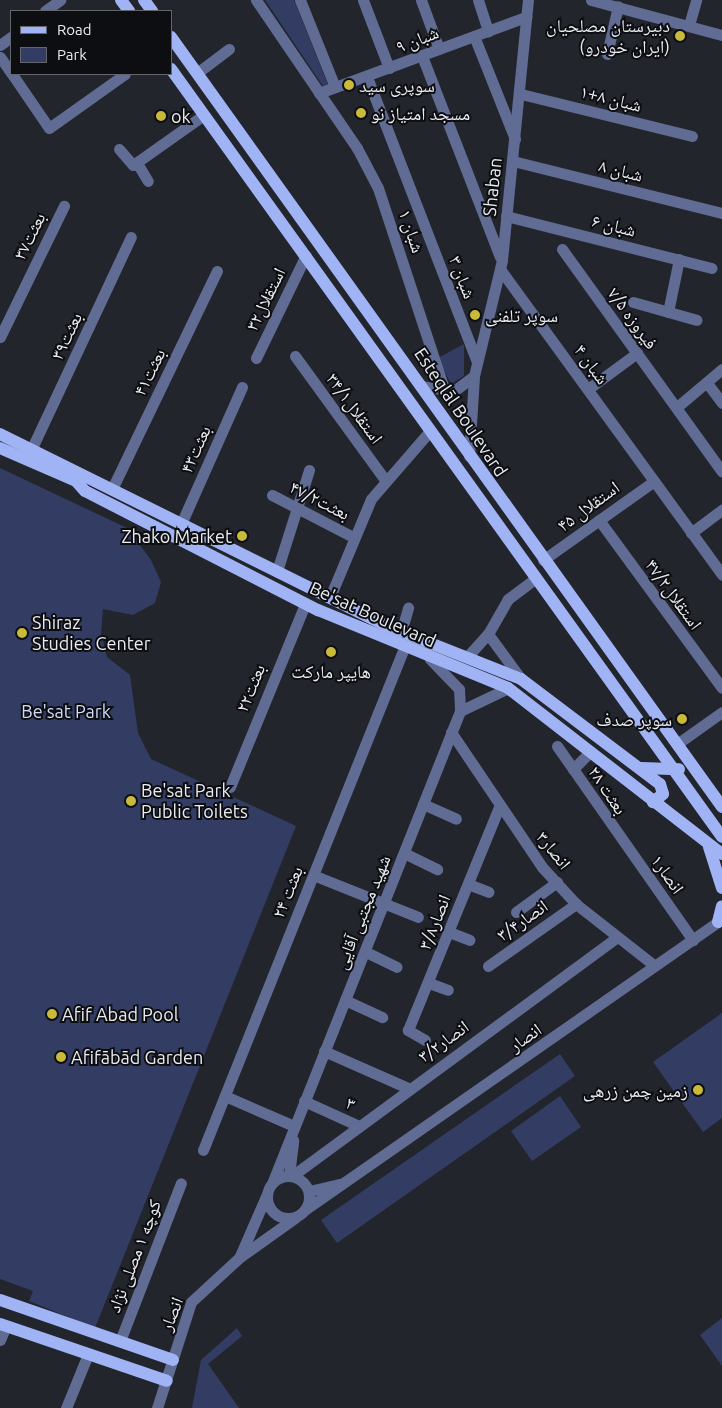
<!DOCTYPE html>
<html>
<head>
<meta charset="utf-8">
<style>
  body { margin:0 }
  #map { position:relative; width:722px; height:1408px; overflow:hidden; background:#23252d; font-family:Ubuntu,"Noto Naskh Arabic",sans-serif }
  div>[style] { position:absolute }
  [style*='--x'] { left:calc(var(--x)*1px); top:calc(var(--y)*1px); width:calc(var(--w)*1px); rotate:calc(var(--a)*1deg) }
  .green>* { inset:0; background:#333d63 }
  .minor>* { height:11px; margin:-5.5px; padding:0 5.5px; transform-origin:5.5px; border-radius:5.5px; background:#606c93 }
  .minor>.ring { margin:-5.5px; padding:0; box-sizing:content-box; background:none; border:11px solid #606c93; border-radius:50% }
  .major>* { height:12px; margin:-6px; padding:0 6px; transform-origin:6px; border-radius:6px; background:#a0b4f5 }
  .dots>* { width:14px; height:14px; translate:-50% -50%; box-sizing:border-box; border:2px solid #0d0e12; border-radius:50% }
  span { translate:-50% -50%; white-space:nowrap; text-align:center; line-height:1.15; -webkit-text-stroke:4px #0d0e12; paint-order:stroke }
  .poi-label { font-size:18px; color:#e9ebf0 }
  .right { translate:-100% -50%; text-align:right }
  .left { translate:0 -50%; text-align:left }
  .street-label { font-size:18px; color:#e9ebf0 }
  .park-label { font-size:18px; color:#d0dbfa }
  .legend { position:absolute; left:10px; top:10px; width:162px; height:65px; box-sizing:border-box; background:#0d0e12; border:1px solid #65666b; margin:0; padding:6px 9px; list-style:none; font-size:15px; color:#e9ebf0 }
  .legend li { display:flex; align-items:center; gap:10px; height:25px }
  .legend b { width:25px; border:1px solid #65666b }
</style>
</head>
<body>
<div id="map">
  <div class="green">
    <div style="clip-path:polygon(265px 0,294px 0,328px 85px,323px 86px)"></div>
    <div style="clip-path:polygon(464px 344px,464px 376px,451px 384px,438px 358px)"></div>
    <div style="clip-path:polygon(0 468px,127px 528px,151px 560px,161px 582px,155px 603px,133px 615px,103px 609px,101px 634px,107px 657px,130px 675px,138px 733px,151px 759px,296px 826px,95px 1328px,29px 1301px,33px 1291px,0 1279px)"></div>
    <div style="clip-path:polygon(722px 1013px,722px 1118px,703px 1132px,653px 1062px)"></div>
    <div style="clip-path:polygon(560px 1054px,575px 1076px,337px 1243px,321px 1220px)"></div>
    <div style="clip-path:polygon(560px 1096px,581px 1127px,532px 1161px,511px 1131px)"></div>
    <div style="clip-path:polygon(722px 1318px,722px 1366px,700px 1335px)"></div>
    <div style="clip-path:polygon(237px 1328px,242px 1336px,208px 1364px,239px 1408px,192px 1408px,201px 1360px)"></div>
  </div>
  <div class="minor">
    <div style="--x:256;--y:0;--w:179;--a:55.7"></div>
    <div style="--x:357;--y:148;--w:45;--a:62.3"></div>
    <div style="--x:378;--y:188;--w:215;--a:71.8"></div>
    <div style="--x:300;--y:0;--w:94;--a:68.1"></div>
    <div style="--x:363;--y:0;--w:73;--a:69.1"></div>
    <div style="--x:421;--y:0;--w:52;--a:69.8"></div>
    <div style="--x:478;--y:0;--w:33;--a:72"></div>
    <div style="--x:591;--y:0;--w:136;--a:15"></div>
    <div style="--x:45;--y:11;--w:19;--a:-36"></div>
    <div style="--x:689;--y:25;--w:26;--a:-74"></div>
    <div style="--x:474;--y:36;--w:111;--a:68.3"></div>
    <div style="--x:0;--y:45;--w:14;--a:-36"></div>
    <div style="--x:607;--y:54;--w:49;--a:-77.1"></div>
    <div style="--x:422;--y:56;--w:216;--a:68.8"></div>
    <div style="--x:0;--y:57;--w:19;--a:55"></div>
    <div style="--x:197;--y:73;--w:40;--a:-37"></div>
    <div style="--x:12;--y:74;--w:65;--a:55.6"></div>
    <div style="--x:49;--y:128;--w:93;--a:-35.4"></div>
    <div style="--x:367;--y:77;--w:305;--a:68.9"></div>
    <div style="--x:319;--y:93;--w:221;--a:-20.2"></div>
    <div style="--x:521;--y:94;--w:176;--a:13.8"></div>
    <div style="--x:119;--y:149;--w:21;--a:49"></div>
    <div style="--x:133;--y:165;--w:87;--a:-35.2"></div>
    <div style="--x:513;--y:161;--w:215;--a:14"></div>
    <div style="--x:137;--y:163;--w:21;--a:59"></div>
    <div style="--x:506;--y:216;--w:212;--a:14.2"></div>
    <div style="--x:562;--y:249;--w:274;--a:54.3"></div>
    <div style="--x:500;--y:269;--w:378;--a:54"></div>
    <div style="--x:633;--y:302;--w:66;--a:15.7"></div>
    <div style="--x:668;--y:312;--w:54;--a:-78.3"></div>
    <div style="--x:0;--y:337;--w:146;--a:-64"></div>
    <div style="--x:295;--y:356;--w:153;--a:54"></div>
    <div style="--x:256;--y:358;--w:114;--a:-64.1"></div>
    <div style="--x:707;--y:383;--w:25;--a:53"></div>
    <div style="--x:421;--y:386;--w:33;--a:9"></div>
    <div style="--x:454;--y:391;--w:25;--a:-37"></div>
    <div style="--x:588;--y:389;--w:61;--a:-36.3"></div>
    <div style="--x:677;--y:407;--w:59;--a:-40.2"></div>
    <div style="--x:32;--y:448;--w:233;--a:-64.9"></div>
    <div style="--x:469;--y:456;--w:80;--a:-86.4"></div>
    <div style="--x:474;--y:376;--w:119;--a:-76.4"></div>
    <div style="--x:502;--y:260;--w:261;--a:-84.3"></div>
    <div style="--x:112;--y:489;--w:242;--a:-64.3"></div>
    <div style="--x:272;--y:495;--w:91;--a:27.4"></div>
    <div style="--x:599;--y:520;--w:208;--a:53.8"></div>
    <div style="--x:181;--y:524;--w:150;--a:-66"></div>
    <div style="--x:691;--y:533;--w:39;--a:-37"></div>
    <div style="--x:543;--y:560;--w:136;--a:-35.4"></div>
    <div style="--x:277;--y:571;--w:106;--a:-72.4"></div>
    <div style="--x:330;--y:597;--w:106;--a:-67.3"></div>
    <div style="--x:371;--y:499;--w:90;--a:-49.1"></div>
    <div style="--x:404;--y:622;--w:15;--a:-74"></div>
    <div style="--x:488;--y:634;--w:56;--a:53.7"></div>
    <div style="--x:467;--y:657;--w:31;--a:-48"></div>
    <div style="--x:488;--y:634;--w:40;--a:-60.3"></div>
    <div style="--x:508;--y:599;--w:34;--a:-37"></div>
    <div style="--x:430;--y:659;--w:42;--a:46"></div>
    <div style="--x:459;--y:689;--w:22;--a:87"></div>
    <div style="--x:460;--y:711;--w:53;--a:-25.6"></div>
    <div style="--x:451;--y:732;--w:163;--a:56"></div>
    <div style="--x:542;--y:867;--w:50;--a:47.4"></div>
    <div style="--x:576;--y:904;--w:100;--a:38.1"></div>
    <div style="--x:677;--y:744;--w:55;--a:-35.4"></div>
    <div style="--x:557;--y:746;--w:237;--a:55"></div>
    <div style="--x:573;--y:769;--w:25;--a:-45"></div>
    <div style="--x:230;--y:787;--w:198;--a:-67.7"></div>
    <div style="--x:423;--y:804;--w:36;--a:24"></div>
    <div style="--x:404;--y:853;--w:37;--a:26"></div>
    <div style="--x:313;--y:875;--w:113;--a:21.8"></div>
    <div style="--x:468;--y:884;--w:22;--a:21"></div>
    <div style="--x:516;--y:912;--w:51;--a:-36.2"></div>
    <div style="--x:449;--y:932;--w:22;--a:21"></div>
    <div style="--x:366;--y:952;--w:34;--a:26"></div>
    <div style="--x:488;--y:966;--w:108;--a:-35.2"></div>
    <div style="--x:429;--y:983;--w:20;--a:20"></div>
    <div style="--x:345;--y:1000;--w:41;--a:24.7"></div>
    <div style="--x:425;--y:1040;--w:20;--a:-150"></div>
    <div style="--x:408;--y:1030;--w:241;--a:-67.8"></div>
    <div style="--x:324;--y:1051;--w:92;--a:23.8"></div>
    <div style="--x:225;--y:1096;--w:75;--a:23.5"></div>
    <div style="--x:304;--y:1101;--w:58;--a:24.4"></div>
    <div style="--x:203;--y:1150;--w:541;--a:-68.18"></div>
    <div style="--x:289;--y:1175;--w:35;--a:-83"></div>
    <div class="ring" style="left:267px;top:1176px;width:31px;height:31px"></div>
    <div style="--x:292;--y:1176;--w:403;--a:-36.3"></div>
    <div style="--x:273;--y:1181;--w:506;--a:-68.3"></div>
    <div style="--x:309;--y:1191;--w:32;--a:-13"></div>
    <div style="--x:306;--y:1209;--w:507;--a:-34.88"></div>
    <div style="--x:240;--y:1256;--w:68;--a:-66.5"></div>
    <div style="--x:0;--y:1340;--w:15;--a:-67"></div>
    <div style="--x:120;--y:1341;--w:169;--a:-68.9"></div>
    <div style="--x:66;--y:1408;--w:58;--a:-67.8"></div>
    <div style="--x:157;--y:1408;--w:111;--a:-72.2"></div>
    <div style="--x:191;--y:1302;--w:67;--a:-42.6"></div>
    <div style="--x:240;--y:1257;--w:69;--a:-35.5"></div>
  </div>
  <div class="major">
    <div style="--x:121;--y:0;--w:14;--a:54"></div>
    <div style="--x:144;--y:0;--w:14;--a:54"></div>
    <div style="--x:171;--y:37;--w:947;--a:54.41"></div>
    <div style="--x:171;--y:69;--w:945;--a:54.34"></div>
    <div style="--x:0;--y:434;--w:432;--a:26.4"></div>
    <div style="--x:387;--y:626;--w:144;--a:21.6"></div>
    <div style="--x:521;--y:679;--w:174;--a:37.1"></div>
    <div style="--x:660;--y:784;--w:10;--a:73"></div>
    <div style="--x:663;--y:794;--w:13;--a:141"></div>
    <div style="--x:0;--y:448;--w:83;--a:23.5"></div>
    <div style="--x:76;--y:481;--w:13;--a:48"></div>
    <div style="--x:85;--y:491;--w:262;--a:27.1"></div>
    <div style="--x:318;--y:610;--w:205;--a:22.3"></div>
    <div style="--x:508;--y:688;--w:271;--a:37.8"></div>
    <div style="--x:641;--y:768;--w:38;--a:2"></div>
    <div style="--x:709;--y:847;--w:43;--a:72.4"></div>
    <div style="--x:718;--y:922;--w:16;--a:-76"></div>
    <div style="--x:0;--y:1300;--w:183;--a:19.1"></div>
    <div style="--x:0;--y:1324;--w:176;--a:18.8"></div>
  </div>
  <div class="dots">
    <div style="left:680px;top:36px;background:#caba3a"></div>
    <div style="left:349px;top:85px;background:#caba3a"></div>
    <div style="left:361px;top:113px;background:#caba3a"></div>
    <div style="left:161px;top:116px;background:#caba3a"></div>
    <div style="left:475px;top:315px;background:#caba3a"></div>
    <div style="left:242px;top:536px;background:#caba3a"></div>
    <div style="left:22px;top:633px;background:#caba3a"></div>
    <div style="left:331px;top:652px;background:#caba3a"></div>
    <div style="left:682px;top:719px;background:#caba3a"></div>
    <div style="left:131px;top:801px;background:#caba3a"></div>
    <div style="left:52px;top:1014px;background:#caba3a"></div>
    <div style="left:61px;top:1057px;background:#caba3a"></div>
    <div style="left:698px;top:1090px;background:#caba3a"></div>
  </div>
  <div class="poi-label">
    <span class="right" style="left:670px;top:36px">دبیرستان مصلحیان<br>(ایران خودرو)</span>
    <span class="left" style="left:359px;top:85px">سوپری سید</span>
    <span class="left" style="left:371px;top:113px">مسجد امتیاز نو</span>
    <span class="left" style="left:171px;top:116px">ok</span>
    <span class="left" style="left:485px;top:315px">سوپر تلفنی</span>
    <span class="right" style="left:232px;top:536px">Zhako Market</span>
    <span class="left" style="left:32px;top:633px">Shiraz<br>Studies Center</span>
    <span style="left:331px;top:671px">هایپر مارکت</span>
    <span class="right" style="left:672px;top:719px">سوپر صدف</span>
    <span class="left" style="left:141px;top:801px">Be'sat Park<br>Public Toilets</span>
    <span class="left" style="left:62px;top:1014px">Afif Abad Pool</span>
    <span class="left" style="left:71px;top:1057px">Afifābād Garden</span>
    <span class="right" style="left:688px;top:1090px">زمین چمن زرهی</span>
  </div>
  <div class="street-label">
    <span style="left:417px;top:39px;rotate:-21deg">۹ شبان</span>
    <span style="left:611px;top:98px;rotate:14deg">۱+۸ شبان</span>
    <span style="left:621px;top:170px;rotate:14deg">۸ شبان</span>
    <span style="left:492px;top:187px;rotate:-84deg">Shaban</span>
    <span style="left:614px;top:225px;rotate:14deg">۶ شبان</span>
    <span style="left:412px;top:231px;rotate:71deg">۱ شبان</span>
    <span style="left:29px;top:236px;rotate:-64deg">بعثت۳۷</span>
    <span style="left:463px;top:277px;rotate:69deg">۳ شبان</span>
    <span style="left:265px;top:299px;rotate:-64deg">استقلال۳۲</span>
    <span style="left:633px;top:318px;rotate:54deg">۷/۵ فیروزه</span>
    <span style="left:66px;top:336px;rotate:-65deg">بعثت۳۹</span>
    <span style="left:592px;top:364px;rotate:54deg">۴ شبان</span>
    <span style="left:149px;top:372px;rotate:-64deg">بعثت۴۱</span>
    <span style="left:355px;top:408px;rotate:54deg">استقلال۳۴/۱</span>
    <span style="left:461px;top:412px;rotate:56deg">Esteqlāl Boulevard</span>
    <span style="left:195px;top:449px;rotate:-66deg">بعثت۴۳</span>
    <span style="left:320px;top:500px;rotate:27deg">بعثت۴۷/۲</span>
    <span style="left:588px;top:506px;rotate:-36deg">۴۵ استقلال</span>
    <span style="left:674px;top:594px;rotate:54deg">استقلال۴۷/۲</span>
    <span style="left:373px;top:614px;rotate:24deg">Be'sat Boulevard</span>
    <span style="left:250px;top:688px;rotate:-68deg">بعثت۲۲</span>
    <span style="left:608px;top:790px;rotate:56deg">بعثت ۲۸</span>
    <span style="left:554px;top:850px;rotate:51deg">انصار۳</span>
    <span style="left:668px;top:874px;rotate:55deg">انصار۱</span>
    <span style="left:287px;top:892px;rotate:-68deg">بعثت ۲۴</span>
    <span style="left:362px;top:912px;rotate:-68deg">شهید مجتبی آقایی</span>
    <span style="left:522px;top:920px;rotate:-35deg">انصار۳/۴</span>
    <span style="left:434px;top:922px;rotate:-68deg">انصار۳/۸</span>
    <span style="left:525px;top:1037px;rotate:-35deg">انصار</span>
    <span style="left:443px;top:1041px;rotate:-36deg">انصار۳/۲</span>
    <span style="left:351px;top:1103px;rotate:24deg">۳</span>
    <span style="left:134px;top:1256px;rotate:-69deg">کوچه ۱ مصلی نژاد</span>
    <span style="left:171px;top:1314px;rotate:-68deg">انصار</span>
  </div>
  <div class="park-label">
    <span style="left:66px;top:711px">Be'sat Park</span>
  </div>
  <ul class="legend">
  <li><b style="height:6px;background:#a0b4f5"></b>Road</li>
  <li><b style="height:14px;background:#333d63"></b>Park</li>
  </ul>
</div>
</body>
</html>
